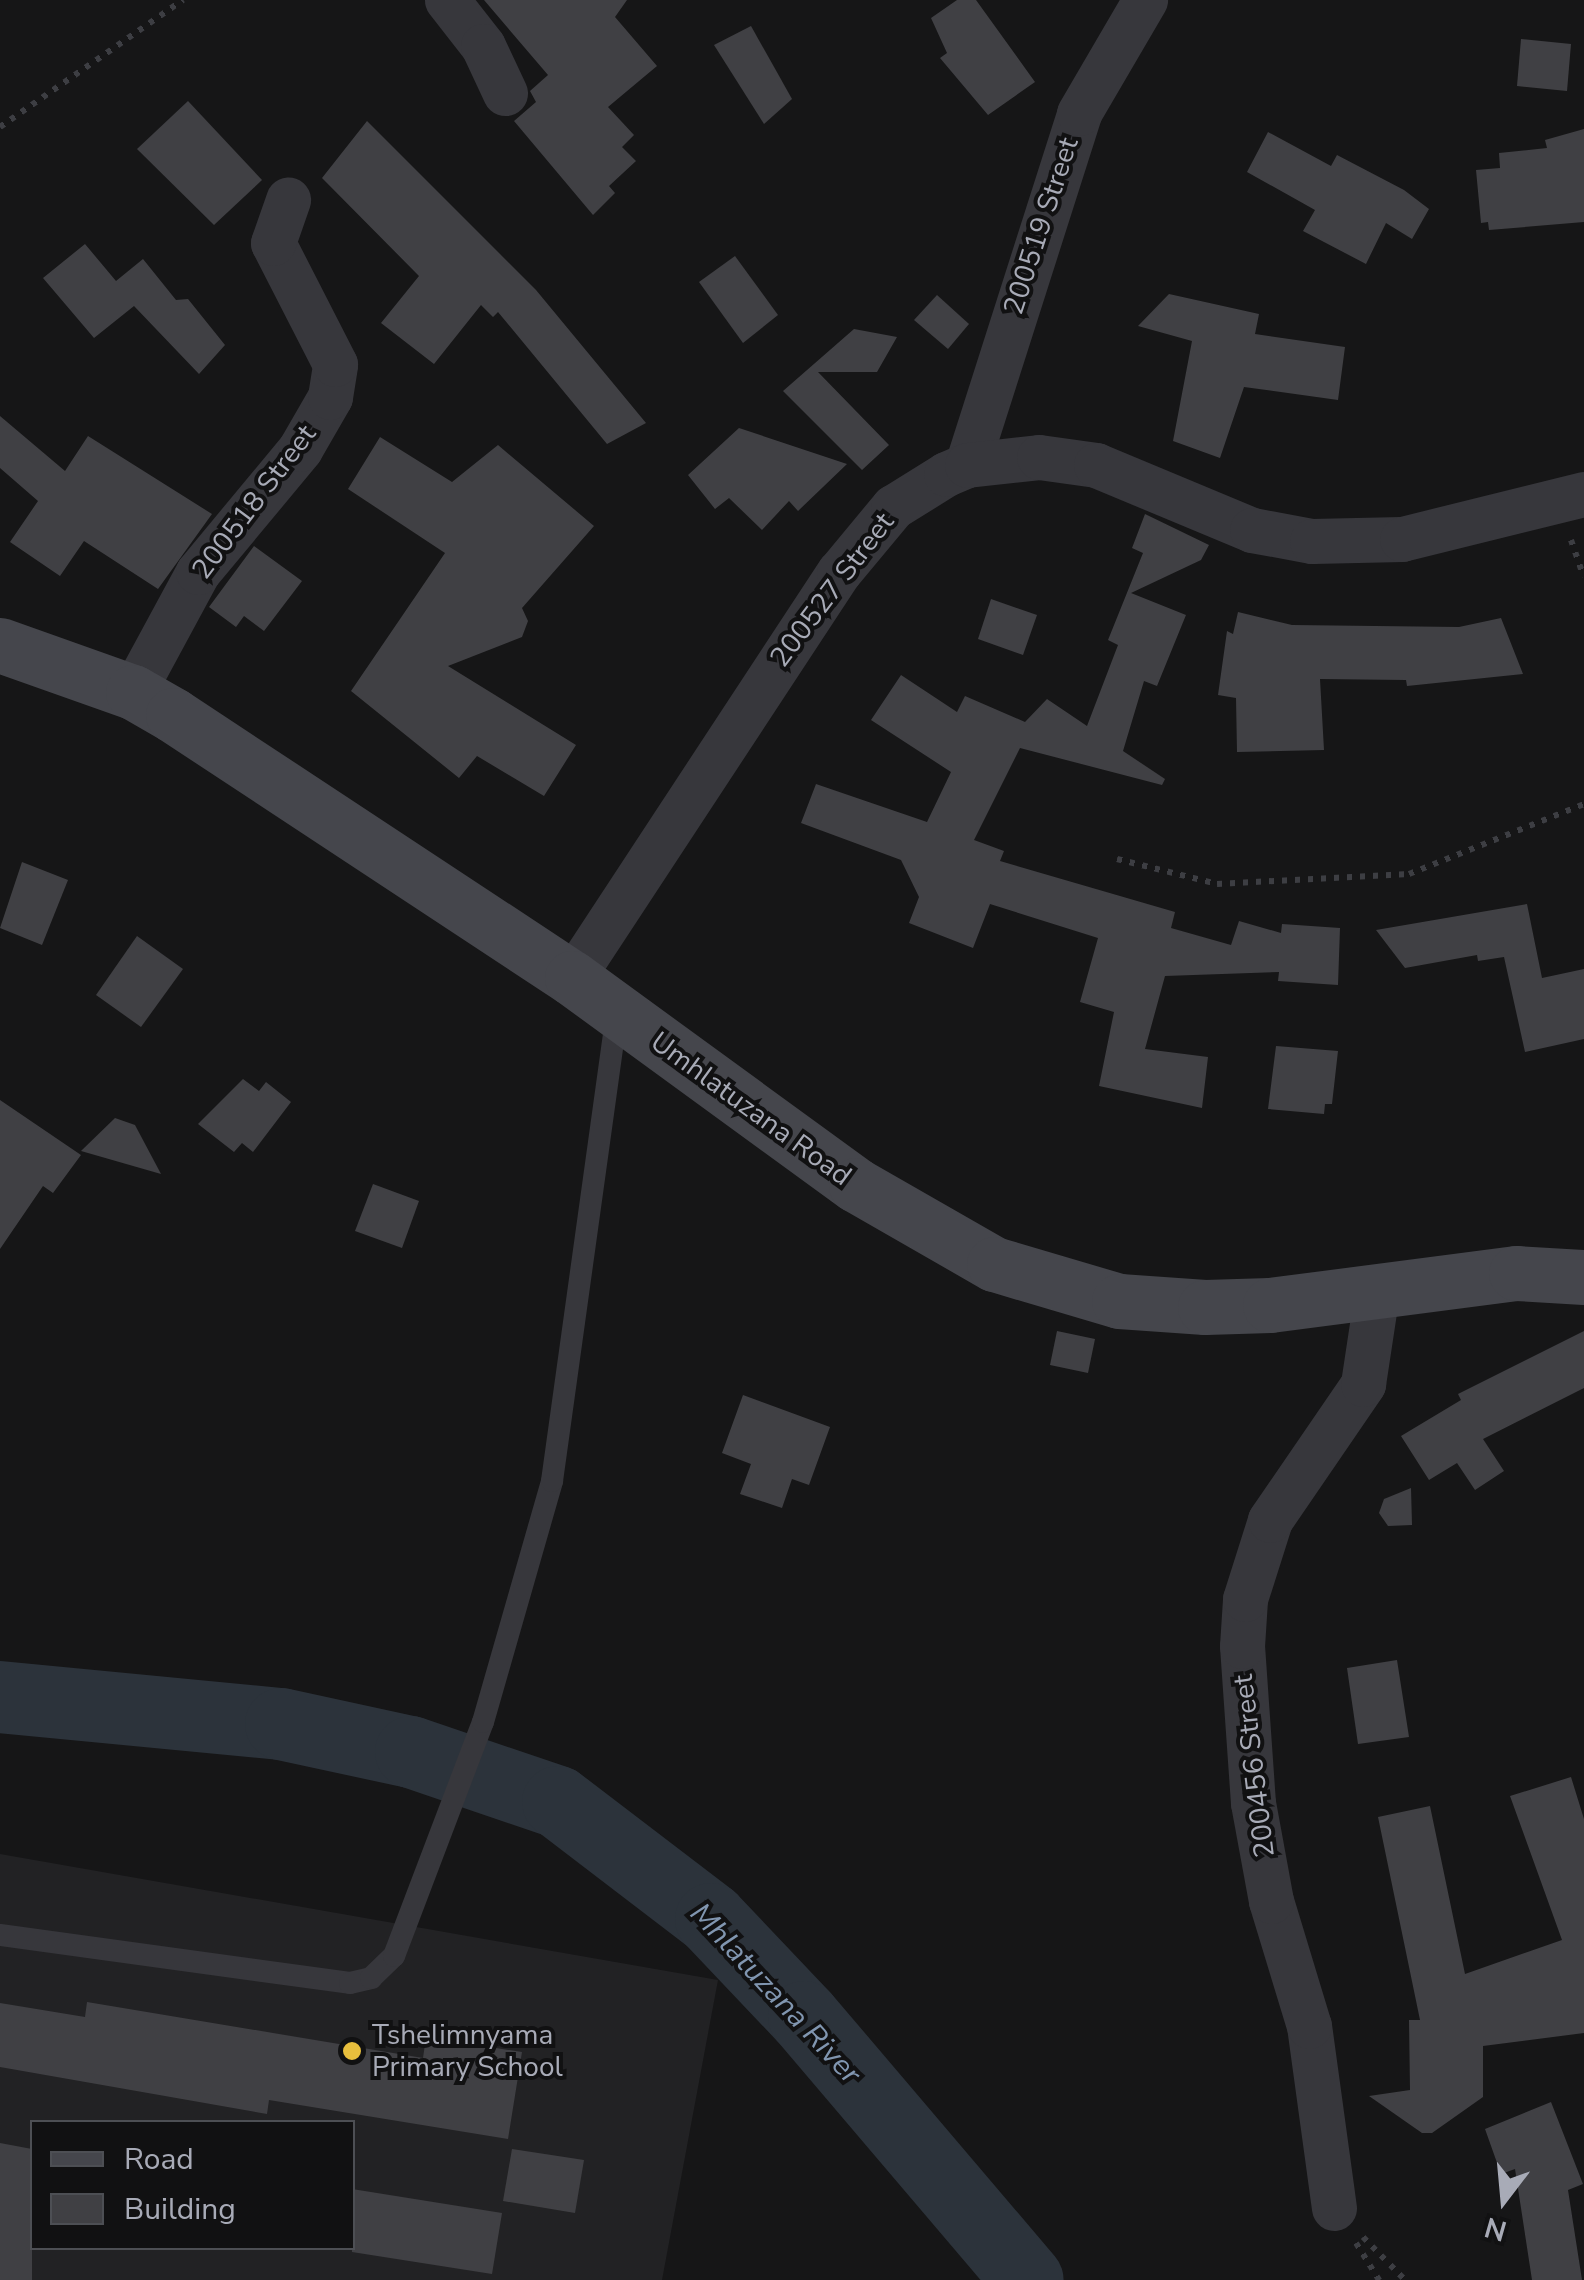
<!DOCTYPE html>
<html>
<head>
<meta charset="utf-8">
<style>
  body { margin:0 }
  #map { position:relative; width:1584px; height:2280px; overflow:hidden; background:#161617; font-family:"Nunito Sans",sans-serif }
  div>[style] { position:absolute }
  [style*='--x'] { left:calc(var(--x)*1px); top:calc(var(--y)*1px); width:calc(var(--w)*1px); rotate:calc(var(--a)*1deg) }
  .built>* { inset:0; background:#222224 }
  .river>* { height:72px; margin:-36px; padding:0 36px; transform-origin:36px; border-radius:36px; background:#2c333b }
  .building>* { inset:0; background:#404044 }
  .path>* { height:6px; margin-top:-3px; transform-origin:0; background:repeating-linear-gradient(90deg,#3d3e43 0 5px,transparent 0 13px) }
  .lane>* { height:22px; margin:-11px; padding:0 11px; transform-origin:11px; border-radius:11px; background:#37373c }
  .street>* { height:45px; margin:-22.5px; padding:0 22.5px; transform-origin:22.5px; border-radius:22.5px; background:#37373c }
  .secondary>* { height:55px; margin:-27.5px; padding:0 27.5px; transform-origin:27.5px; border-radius:27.5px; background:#45464c }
  .dots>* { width:28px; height:28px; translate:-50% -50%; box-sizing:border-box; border:5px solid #111112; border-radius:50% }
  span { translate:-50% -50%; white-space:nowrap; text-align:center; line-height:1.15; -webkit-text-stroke:8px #111112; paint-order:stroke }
  .street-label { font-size:28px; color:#a8abb7 }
  .poi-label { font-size:28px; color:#a8abb7 }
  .left { translate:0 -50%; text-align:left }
  .water-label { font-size:30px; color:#8196b0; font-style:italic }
  .legend { position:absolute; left:30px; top:2120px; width:325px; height:130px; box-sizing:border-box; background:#111112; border:2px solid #4d4f54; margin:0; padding:12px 18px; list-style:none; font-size:30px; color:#a8abb7 }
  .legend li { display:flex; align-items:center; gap:20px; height:50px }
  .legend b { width:50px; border:2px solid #4d4f54 }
  .north { position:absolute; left:1454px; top:2150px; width:100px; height:100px; -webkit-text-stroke:8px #111112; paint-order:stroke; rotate:196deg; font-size:28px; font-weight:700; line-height:40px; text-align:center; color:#a8abb7 }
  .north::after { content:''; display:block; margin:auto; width:35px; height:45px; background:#a8abb7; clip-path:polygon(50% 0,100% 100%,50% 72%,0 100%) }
</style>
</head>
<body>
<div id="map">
  <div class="built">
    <div style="clip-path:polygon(evenodd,0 1854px,718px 1980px,662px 2280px,0 2280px,0 1854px,32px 2122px,352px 2122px,352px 2248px,32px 2248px,32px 2122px)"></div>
  </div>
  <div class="river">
    <div style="--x:0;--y:1697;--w:282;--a:5.5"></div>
    <div style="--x:281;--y:1724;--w:133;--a:12.2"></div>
    <div style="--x:411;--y:1752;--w:155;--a:18.8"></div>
    <div style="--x:558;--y:1802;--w:193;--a:37.4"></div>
    <div style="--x:711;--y:1919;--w:135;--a:46.5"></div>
    <div style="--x:804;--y:2017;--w:345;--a:49.6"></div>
  </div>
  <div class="building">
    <div style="clip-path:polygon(484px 0,627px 0,615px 17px,657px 66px,608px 107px,634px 135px,622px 147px,636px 161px,609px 186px,615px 193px,593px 215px,514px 121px,536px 102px,530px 91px,548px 75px)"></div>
    <div style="clip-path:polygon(957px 0,976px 0,1035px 82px,988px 115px,940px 58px,947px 53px,931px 18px)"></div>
    <div style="clip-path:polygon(751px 26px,792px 99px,764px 124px,714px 45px)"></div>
    <div style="clip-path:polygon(1521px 39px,1571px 44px,1567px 91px,1517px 86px)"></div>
    <div style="clip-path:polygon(188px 101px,262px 180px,214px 225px,137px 149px)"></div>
    <div style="clip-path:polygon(367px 121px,536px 290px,646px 423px,607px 444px,498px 312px,493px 317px,481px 305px,434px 364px,381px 323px,419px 276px,322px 178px)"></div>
    <div style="clip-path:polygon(1584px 129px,1584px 222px,1489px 230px,1488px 222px,1481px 223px,1476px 170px,1500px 168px,1499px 153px,1547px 148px,1545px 140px)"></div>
    <div style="clip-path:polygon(1268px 132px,1331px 166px,1337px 155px,1404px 190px,1429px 209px,1412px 239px,1386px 223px,1366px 264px,1303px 231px,1315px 210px,1247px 172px)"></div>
    <div style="clip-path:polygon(85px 244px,116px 281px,143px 259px,176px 300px,188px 299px,225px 345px,199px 374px,134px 306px,94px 338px,43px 278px)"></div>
    <div style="clip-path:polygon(735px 256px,778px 315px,743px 343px,699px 282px)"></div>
    <div style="clip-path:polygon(1169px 294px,1259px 314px,1255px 334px,1345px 347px,1338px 400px,1244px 387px,1220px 458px,1173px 441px,1192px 341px,1138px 326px)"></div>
    <div style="clip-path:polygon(937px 295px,969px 324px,948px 349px,914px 320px)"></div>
    <div style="clip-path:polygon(854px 329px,897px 337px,877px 372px,818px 372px,889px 445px,862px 470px,783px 391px)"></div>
    <div style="clip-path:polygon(0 416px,65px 471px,88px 436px,212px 514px,158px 589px,84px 541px,60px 576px,10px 542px,38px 501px,0 468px)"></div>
    <div style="clip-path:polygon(739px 428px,847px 464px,798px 511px,789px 501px,762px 530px,729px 498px,715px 509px,688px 475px)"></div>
    <div style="clip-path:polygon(380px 437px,452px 482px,498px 445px,594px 526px,522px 608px,528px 621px,522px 637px,448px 666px,576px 745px,544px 796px,477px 756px,459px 778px,351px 691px,445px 553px,348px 489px)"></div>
    <div style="clip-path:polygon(1145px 514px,1209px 545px,1201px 560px,1131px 593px,1186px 615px,1157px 686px,1144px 681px,1123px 751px,1165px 779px,1162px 785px,1020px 748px,974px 840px,1004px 851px,1000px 861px,1175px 912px,1171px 928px,1231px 945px,1239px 921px,1281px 933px,1282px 924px,1340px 928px,1338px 985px,1278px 981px,1279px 972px,1165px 976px,1145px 1049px,1208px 1057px,1202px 1108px,1099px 1086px,1114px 1012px,1080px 1002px,1098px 938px,990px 904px,973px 948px,909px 923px,919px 897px,901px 860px,801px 823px,816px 784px,927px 822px,951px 772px,871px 720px,901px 675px,957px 712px,965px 696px,1025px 722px,1047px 699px,1087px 726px,1118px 645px,1108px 640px,1143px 553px,1132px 548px)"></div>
    <div style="clip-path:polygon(254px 546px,302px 581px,264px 631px,244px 616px,236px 627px,209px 607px)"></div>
    <div style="clip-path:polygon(991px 599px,1037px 615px,1023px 655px,978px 639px)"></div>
    <div style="clip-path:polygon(1238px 612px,1292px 625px,1459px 627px,1501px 618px,1523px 674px,1407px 686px,1406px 680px,1320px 679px,1324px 750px,1237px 752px,1236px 698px,1218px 695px,1227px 631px,1233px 634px)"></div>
    <div style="clip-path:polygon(22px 862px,68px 880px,42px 945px,0 928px)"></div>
    <div style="clip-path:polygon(1527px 904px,1542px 978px,1584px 969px,1584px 1039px,1525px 1052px,1504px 957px,1478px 961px,1477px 955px,1405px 968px,1376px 930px)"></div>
    <div style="clip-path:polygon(137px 936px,183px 969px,141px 1027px,96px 995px)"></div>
    <div style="clip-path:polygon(1276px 1046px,1338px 1051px,1332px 1104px,1325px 1104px,1324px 1114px,1268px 1109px)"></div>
    <div style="clip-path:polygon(243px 1079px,259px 1091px,266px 1082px,291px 1102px,253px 1152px,242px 1143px,234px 1152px,198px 1124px)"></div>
    <div style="clip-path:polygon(0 1100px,81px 1155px,53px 1193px,43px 1186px,0 1249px)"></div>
    <div style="clip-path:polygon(115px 1118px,135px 1125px,161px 1174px,81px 1151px)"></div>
    <div style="clip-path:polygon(373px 1184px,419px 1201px,402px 1248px,355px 1231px)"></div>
    <div style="clip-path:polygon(1057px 1331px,1095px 1339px,1088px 1373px,1050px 1365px)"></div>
    <div style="clip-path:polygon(1584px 1331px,1584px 1388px,1483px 1439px,1504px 1471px,1475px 1490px,1457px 1463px,1429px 1480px,1401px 1436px,1461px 1400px,1458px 1394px)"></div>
    <div style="clip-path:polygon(743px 1395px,830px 1427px,809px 1485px,792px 1479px,782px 1508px,740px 1494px,751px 1464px,722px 1453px)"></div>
    <div style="clip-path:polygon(1411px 1488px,1412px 1525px,1388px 1526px,1379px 1513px,1384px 1499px)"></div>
    <div style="clip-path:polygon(1397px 1660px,1409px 1737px,1358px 1744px,1347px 1668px)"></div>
    <div style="clip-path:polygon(1571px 1777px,1584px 1819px,1584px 2033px,1483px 2046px,1483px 2097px,1432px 2133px,1422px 2133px,1369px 2096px,1410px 2090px,1409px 2020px,1420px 2020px,1378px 1817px,1430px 1806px,1465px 1974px,1562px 1940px,1510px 1796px)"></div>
    <div style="clip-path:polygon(87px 2002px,423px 2058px,426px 2037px,522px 2052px,508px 2139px,269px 2100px,267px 2114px,0 2067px,0 2003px,85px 2017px)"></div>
    <div style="clip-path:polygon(1551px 2102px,1583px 2184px,1568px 2190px,1582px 2280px,1532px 2280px,1515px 2169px,1501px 2174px,1485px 2129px)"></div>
    <div style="clip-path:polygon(0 2143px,32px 2149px,32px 2280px,0 2280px)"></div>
    <div style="clip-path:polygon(512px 2149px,584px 2160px,575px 2213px,503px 2201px)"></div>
    <div style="clip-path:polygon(352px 2189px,502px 2213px,492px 2274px,352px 2252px)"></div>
  </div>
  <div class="path">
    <div style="--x:0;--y:127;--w:223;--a:-34.8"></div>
    <div style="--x:1571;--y:540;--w:39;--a:71"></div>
    <div style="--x:1117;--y:859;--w:103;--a:14"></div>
    <div style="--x:1217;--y:884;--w:192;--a:-3"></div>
    <div style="--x:1409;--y:874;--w:188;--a:-21.8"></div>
    <div style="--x:1363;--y:2237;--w:60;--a:45.7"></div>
    <div style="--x:1356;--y:2243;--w:44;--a:58.1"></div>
  </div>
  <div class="lane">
    <div style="--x:0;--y:1935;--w:353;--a:7.8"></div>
    <div style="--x:350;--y:1983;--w:22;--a:-13"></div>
    <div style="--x:371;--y:1978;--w:32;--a:-44"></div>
    <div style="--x:394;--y:1956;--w:250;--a:-69.2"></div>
    <div style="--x:483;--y:1722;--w:251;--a:-74"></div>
    <div style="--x:552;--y:1481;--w:473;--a:-82.1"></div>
  </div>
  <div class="street">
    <div style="--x:447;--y:0;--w:58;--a:52"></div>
    <div style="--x:483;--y:46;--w:52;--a:64.9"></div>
    <div style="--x:967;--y:465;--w:369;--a:-72.3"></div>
    <div style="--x:1079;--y:113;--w:131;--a:-59.7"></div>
    <div style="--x:133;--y:692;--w:136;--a:-61.6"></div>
    <div style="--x:198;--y:572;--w:160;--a:-50.3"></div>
    <div style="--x:300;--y:449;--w:60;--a:-60"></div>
    <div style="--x:330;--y:397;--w:33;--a:-81"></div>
    <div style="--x:335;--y:364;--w:136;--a:-117.1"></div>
    <div style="--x:273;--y:243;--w:46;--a:-70.8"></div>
    <div style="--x:572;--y:978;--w:486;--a:-56.7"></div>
    <div style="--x:839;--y:572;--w:85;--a:-50.3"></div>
    <div style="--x:893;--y:507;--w:62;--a:-31.9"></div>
    <div style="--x:946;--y:474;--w:23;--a:-23"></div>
    <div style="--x:967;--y:465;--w:72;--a:-6.3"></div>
    <div style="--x:1039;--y:457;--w:58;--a:8"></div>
    <div style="--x:1096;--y:465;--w:169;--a:22.6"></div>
    <div style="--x:1252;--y:530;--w:61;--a:10.4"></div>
    <div style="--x:1312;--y:541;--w:90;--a:-1.3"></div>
    <div style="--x:1402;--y:539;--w:187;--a:-13.9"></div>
    <div style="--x:1334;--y:2208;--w:184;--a:-97.8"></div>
    <div style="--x:1309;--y:2026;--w:131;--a:-106.9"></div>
    <div style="--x:1271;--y:1901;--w:100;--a:-100.4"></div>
    <div style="--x:1253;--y:1803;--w:157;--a:-94"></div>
    <div style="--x:1242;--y:1646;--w:47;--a:-86.3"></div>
    <div style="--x:1245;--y:1599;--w:83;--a:-72.4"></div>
    <div style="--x:1270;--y:1520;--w:165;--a:-55.6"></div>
    <div style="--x:1363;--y:1384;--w:94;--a:-81.4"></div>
  </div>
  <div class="secondary">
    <div style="--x:0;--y:645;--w:141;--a:19.5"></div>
    <div style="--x:133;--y:692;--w:46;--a:29.9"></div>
    <div style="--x:173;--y:715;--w:478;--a:33.4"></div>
    <div style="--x:572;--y:978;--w:351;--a:36.1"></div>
    <div style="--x:856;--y:1185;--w:159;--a:29.8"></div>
    <div style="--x:994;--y:1264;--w:130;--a:16.5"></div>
    <div style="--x:1119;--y:1301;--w:86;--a:4"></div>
    <div style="--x:1205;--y:1307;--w:65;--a:-1.8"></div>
    <div style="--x:1270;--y:1305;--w:248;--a:-7.4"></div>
    <div style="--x:1516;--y:1273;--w:68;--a:3.4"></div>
  </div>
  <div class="dots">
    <div style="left:352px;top:2051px;background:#e8bf3d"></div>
  </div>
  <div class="street-label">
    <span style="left:1041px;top:226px;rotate:-72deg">200519 Street</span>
    <span style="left:254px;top:502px;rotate:-53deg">200518 Street</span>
    <span style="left:832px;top:590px;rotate:-53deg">200527 Street</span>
    <span style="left:751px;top:1109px;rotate:36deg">Umhlatuzana Road</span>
    <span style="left:1254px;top:1766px;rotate:-97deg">200456 Street</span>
  </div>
  <div class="poi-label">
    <span class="left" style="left:372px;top:2051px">Tshelimnyama<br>Primary School</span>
  </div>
  <div class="water-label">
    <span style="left:775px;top:1994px;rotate:47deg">Mhlatuzana River</span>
  </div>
  <ul class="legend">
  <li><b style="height:12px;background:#45464c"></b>Road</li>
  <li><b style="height:28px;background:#404044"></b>Building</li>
  </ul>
  <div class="north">N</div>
</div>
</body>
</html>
